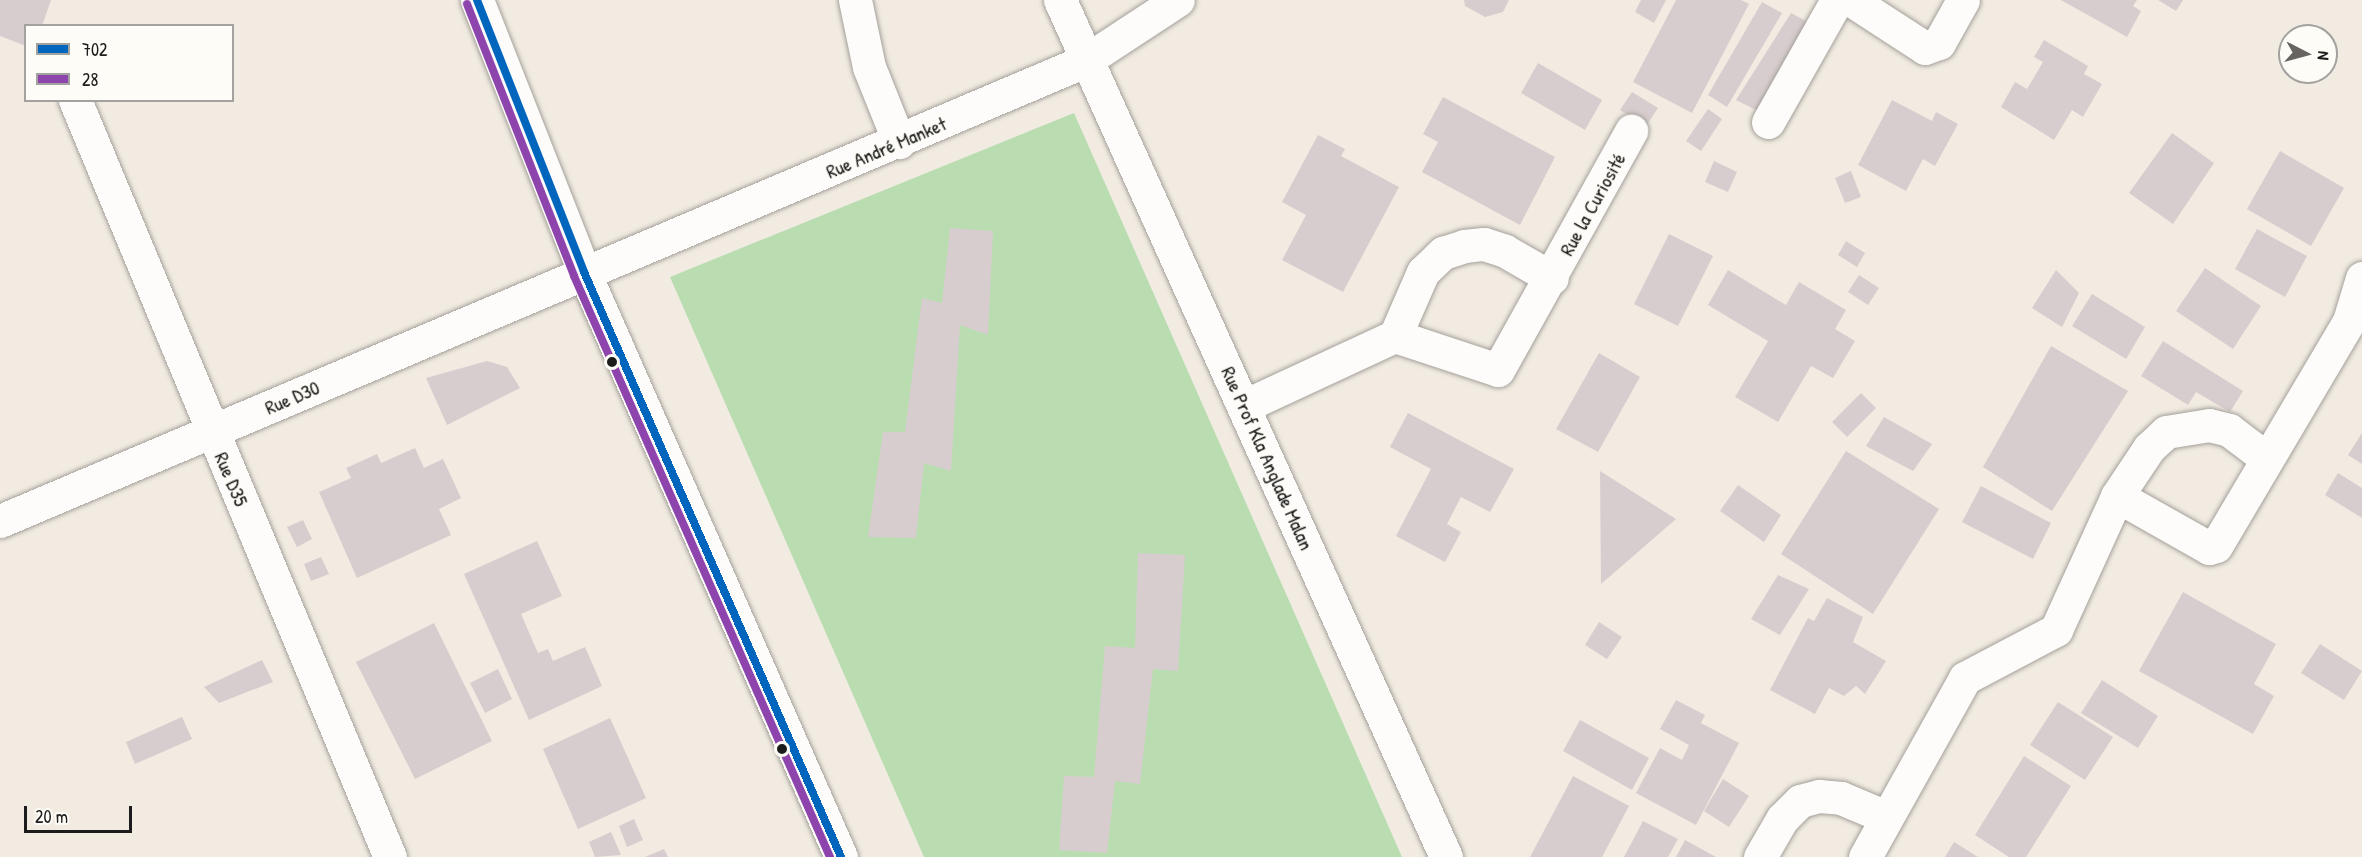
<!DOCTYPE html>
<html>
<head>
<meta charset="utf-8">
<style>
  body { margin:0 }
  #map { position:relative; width:2362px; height:857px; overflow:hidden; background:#f1ebe1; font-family:"Patrick Hand",sans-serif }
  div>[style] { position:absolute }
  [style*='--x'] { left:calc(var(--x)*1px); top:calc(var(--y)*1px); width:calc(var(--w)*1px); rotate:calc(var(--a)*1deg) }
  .green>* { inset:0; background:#b9ddb1 }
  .building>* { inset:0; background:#d8cdce }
  .roads { filter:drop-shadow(0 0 2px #a4a19b) drop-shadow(0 0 2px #a4a19b) }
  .minor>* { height:33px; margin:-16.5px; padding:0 16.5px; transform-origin:16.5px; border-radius:16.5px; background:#fdfcfa }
  .major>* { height:33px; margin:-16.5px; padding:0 16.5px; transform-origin:16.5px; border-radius:16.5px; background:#fdfcfa }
  .bus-1>* { height:8px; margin:-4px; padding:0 4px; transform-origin:4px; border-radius:4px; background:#0065bd }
  .bus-2>* { height:8px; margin:-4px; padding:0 4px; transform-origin:4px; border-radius:4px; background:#8e44ad }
  .dots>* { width:16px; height:16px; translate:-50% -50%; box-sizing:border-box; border:3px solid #fdfcf7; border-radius:50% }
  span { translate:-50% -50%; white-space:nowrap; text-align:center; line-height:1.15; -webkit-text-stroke:4.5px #fdfcf7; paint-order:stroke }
  .street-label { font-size:20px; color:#1c1c1c }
  .legend { position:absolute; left:24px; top:24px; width:210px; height:78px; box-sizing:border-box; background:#fdfcf7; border:2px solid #a3a29f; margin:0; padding:8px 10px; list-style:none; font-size:18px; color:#1c1c1c }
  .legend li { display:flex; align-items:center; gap:12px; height:30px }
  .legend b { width:30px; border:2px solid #a3a29f }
  .north { position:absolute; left:2278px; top:24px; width:60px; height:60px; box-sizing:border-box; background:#fdfcf7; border:2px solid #a3a29f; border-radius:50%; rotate:96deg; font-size:16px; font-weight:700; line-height:24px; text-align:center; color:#1c1c1c }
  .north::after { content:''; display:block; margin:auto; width:21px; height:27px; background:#676461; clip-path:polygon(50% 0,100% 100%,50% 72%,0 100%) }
  .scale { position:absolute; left:24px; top:806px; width:108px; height:27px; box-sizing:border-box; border:3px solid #1c1c1c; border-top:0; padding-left:8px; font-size:18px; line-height:21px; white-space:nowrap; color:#1c1c1c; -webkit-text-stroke:4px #fdfcf7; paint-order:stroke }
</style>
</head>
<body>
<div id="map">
  <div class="green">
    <div style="clip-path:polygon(1074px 113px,1402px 857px,924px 857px,670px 277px)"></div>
  </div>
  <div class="building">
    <div style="clip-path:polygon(0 0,51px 0,42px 26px,26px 26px,26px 46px,0 36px)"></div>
    <div style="clip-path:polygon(1464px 0,1509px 0,1503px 12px,1485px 17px,1465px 6px)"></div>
    <div style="clip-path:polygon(1641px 0,1666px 0,1654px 23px,1635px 12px)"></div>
    <div style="clip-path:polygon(1676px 0,1741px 0,1749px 4px,1692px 113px,1633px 82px)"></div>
    <div style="clip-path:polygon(2061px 0,2137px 0,2133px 6px,2141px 11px,2127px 37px)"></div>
    <div style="clip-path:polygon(2158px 0,2183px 0,2176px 11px)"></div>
    <div style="clip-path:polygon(1762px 2px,1782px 13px,1727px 107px,1708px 95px)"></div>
    <div style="clip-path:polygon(1791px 13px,1815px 26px,1762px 113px,1736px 100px)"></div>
    <div style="clip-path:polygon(2044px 40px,2088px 66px,2084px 74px,2102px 84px,2083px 117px,2072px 110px,2054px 140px,2001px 107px,2015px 82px,2027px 89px,2043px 62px,2034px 57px)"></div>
    <div style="clip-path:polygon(1538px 63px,1602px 100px,1585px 130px,1521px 93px)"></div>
    <div style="clip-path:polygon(1632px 92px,1658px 108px,1646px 126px,1620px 110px)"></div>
    <div style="clip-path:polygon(1443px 97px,1555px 157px,1520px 225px,1422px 172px,1438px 142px,1423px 134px)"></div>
    <div style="clip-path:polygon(1892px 100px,1932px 121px,1936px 112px,1958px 124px,1935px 166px,1923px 159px,1906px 191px,1858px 165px)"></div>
    <div style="clip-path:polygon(1708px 109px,1722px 119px,1701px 151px,1686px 141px)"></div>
    <div style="clip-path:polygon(2172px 133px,2214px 163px,2173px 224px,2129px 193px)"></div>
    <div style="clip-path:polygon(1318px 135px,1345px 149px,1341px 156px,1399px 187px,1343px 292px,1282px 260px,1306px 215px,1282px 202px)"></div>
    <div style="clip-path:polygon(2280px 151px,2344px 188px,2311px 246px,2247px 209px)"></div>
    <div style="clip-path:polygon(1714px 161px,1737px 172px,1728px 192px,1705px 182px)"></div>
    <div style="clip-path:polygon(1851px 171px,1861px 197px,1845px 203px,1835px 178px)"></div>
    <div style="clip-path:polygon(950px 228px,993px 231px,988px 335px,960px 325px,951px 471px,924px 463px,916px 538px,868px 537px,883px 432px,905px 432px,922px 298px,942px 303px)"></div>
    <div style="clip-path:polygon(2257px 229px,2307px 256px,2285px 297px,2235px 269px)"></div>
    <div style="clip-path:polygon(1669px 234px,1713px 256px,1678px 326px,1634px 304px)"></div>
    <div style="clip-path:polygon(1846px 241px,1865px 253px,1857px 267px,1838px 255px)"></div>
    <div style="clip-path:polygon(2205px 268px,2261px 306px,2233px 349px,2176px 311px)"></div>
    <div style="clip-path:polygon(1728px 270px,1786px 305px,1799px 282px,1846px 310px,1835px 329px,1855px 341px,1833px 378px,1811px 366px,1778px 422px,1735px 397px,1768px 341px,1708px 305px)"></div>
    <div style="clip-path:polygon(2056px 270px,2079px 293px,2062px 327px,2032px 308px)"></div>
    <div style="clip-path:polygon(1859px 275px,1879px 288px,1868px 305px,1848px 292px)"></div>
    <div style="clip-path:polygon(2092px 294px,2145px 327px,2126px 359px,2072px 326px)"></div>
    <div style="clip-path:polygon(2163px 341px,2243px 391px,2230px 412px,2196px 392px,2188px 405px,2141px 376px)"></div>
    <div style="clip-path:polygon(2051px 346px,2128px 391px,2052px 511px,1983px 467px)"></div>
    <div style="clip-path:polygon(1599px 353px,1640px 377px,1598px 452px,1556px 429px)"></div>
    <div style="clip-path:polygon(487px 361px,507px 367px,520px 388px,447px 425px,426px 378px)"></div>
    <div style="clip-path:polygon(1861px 393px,1876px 408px,1847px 437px,1832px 422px)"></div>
    <div style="clip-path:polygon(1408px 413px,1514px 469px,1490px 512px,1461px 497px,1447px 524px,1461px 532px,1445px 562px,1396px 536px,1431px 469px,1390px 447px)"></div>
    <div style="clip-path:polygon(1884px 417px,1932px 444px,1913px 471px,1866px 446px)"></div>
    <div style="clip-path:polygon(2362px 433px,2362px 464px,2348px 455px)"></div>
    <div style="clip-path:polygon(415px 448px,424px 468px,443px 459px,461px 498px,439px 509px,451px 535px,357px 578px,319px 492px,351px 478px,346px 468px,377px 454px,381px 463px)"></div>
    <div style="clip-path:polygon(1846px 451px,1939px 509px,1873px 614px,1781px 554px)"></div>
    <div style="clip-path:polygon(1600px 471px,1676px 519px,1601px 584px)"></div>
    <div style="clip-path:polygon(2338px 473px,2362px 488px,2362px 518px,2325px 495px)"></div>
    <div style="clip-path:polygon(1738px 485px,1781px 515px,1764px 542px,1720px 511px)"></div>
    <div style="clip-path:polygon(1981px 486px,2051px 523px,2033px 559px,1962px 522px)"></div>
    <div style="clip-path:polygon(303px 520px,312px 539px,297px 547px,287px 527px)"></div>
    <div style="clip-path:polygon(537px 541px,562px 596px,521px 614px,538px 653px,548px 649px,553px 661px,585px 647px,602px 686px,529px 720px,464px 574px)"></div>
    <div style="clip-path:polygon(1138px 553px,1185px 555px,1178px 671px,1153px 669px,1140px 784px,1115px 781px,1107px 853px,1059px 850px,1064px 776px,1094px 777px,1105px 646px,1135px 648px)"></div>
    <div style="clip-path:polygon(321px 557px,329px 574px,311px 581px,304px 564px)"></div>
    <div style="clip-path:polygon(1778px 575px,1809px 589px,1780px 635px,1751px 619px)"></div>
    <div style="clip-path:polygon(2183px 592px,2276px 644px,2254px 684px,2274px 696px,2253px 734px,2139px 671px)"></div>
    <div style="clip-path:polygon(1827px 598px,1863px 617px,1853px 642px,1886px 661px,1865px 694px,1856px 686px,1844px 696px,1829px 688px,1815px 714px,1770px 690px,1808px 618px,1814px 621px)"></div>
    <div style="clip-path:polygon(1599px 622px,1622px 637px,1607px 659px,1585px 645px)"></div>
    <div style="clip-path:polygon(434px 623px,492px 741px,415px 779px,356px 662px)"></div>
    <div style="clip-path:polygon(2320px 644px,2362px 671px,2344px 700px,2301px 673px)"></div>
    <div style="clip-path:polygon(262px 660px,273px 682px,219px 703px,204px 687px)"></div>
    <div style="clip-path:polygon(498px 669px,512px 699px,485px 713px,470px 683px)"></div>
    <div style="clip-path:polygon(2102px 680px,2158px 716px,2138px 748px,2081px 713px)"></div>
    <div style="clip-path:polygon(1676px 700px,1705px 715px,1701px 723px,1739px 743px,1696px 825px,1636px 793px,1660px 748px,1682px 760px,1689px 745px,1660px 729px)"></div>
    <div style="clip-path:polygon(2058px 702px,2113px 737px,2085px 780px,2030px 745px)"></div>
    <div style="clip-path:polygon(182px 717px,192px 739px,135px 764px,126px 742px)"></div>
    <div style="clip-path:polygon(610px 718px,646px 798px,578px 829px,543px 749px)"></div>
    <div style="clip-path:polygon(1580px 720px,1649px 758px,1632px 790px,1563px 751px)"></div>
    <div style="clip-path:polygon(2024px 756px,2071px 786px,2026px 857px,2009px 857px,1975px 835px)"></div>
    <div style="clip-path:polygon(1573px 776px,1629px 806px,1602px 857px,1530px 857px)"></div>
    <div style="clip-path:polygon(1723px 779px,1749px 796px,1729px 827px,1704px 811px)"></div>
    <div style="clip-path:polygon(634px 819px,643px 840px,627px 847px,619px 826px)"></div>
    <div style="clip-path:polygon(1643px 821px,1678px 839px,1668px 857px,1624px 857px)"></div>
    <div style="clip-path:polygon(611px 832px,621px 855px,595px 857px,589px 842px)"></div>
    <div style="clip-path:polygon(1685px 840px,1716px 857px,1676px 857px)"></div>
    <div style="clip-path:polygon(1954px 842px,1978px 857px,1945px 857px)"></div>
    <div style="clip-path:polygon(664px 849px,668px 857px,645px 857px)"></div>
  </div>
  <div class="roads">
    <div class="minor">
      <div style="--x:855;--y:0;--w:68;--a:78.2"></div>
      <div style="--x:869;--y:67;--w:81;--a:68.2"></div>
      <div style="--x:1060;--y:0;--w:940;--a:65.75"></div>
      <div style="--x:1851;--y:0;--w:88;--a:33"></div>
      <div style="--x:1925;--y:48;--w:15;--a:-20"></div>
      <div style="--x:1939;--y:43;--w:49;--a:-60.8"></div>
      <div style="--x:75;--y:100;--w:820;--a:67.41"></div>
      <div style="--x:1768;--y:122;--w:140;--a:-60.5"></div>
      <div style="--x:1395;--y:336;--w:108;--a:18.3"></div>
      <div style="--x:1498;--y:370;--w:274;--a:-60.9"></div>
      <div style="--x:1244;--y:406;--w:166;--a:-24.9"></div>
      <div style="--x:1395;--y:336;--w:70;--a:-66.4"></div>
      <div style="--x:1423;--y:272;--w:28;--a:-44"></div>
      <div style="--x:1443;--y:253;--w:22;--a:-18"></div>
      <div style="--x:1464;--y:246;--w:20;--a:-6"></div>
      <div style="--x:1484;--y:244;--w:22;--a:18"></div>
      <div style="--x:1505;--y:251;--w:54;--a:29.9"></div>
      <div style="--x:2117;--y:496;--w:106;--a:29.5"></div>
      <div style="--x:2209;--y:548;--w:7;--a:-16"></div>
      <div style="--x:2216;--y:546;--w:261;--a:-59.4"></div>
      <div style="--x:2349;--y:321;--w:45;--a:-73.2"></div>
      <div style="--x:0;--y:521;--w:1178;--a:-22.98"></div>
      <div style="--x:1085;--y:61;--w:111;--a:-33.3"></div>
      <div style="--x:1760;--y:857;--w:44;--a:-59.9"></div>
      <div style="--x:1782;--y:819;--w:25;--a:-45"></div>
      <div style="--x:1800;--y:801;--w:20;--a:-15"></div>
      <div style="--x:1819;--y:796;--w:22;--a:5"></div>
      <div style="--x:1841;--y:798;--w:49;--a:22.9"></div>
      <div style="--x:1865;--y:857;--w:205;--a:-60.8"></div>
      <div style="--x:1965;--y:678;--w:103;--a:-27.8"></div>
      <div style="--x:2056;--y:630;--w:147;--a:-65.5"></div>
      <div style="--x:2117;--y:496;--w:58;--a:-56.3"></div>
      <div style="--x:2149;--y:448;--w:23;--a:-43"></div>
      <div style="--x:2166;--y:432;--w:44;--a:-9.2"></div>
      <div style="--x:2209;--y:425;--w:21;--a:14"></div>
      <div style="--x:2229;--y:430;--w:46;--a:37.1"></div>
    </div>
    <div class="major">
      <div style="--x:477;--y:0;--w:292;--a:68.5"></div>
      <div style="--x:584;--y:272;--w:639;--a:66.28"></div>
    </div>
  </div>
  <div class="bus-1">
    <div style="--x:477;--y:0;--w:292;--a:68.5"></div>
    <div style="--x:584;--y:272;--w:639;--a:66.28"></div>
  </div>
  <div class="bus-2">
    <div style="--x:467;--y:4;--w:292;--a:68.5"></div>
    <div style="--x:574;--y:276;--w:635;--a:66.22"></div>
  </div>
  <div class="dots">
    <div style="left:612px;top:362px;background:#1c1c1c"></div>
    <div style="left:782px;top:749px;background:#1c1c1c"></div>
  </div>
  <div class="street-label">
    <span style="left:886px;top:147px;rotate:-23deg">Rue André Manket</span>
    <span style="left:1592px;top:204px;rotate:-61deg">Rue la Curiosité</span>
    <span style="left:292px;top:397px;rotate:-23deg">Rue D30</span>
    <span style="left:1268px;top:458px;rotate:66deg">Rue Prof Kla Anglade Malan</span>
    <span style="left:232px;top:479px;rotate:67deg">Rue D35</span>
  </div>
  <ul class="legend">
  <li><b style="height:8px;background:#0065bd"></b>702</li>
  <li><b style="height:8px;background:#8e44ad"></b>28</li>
  </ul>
  <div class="north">N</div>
  <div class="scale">20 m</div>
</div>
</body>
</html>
